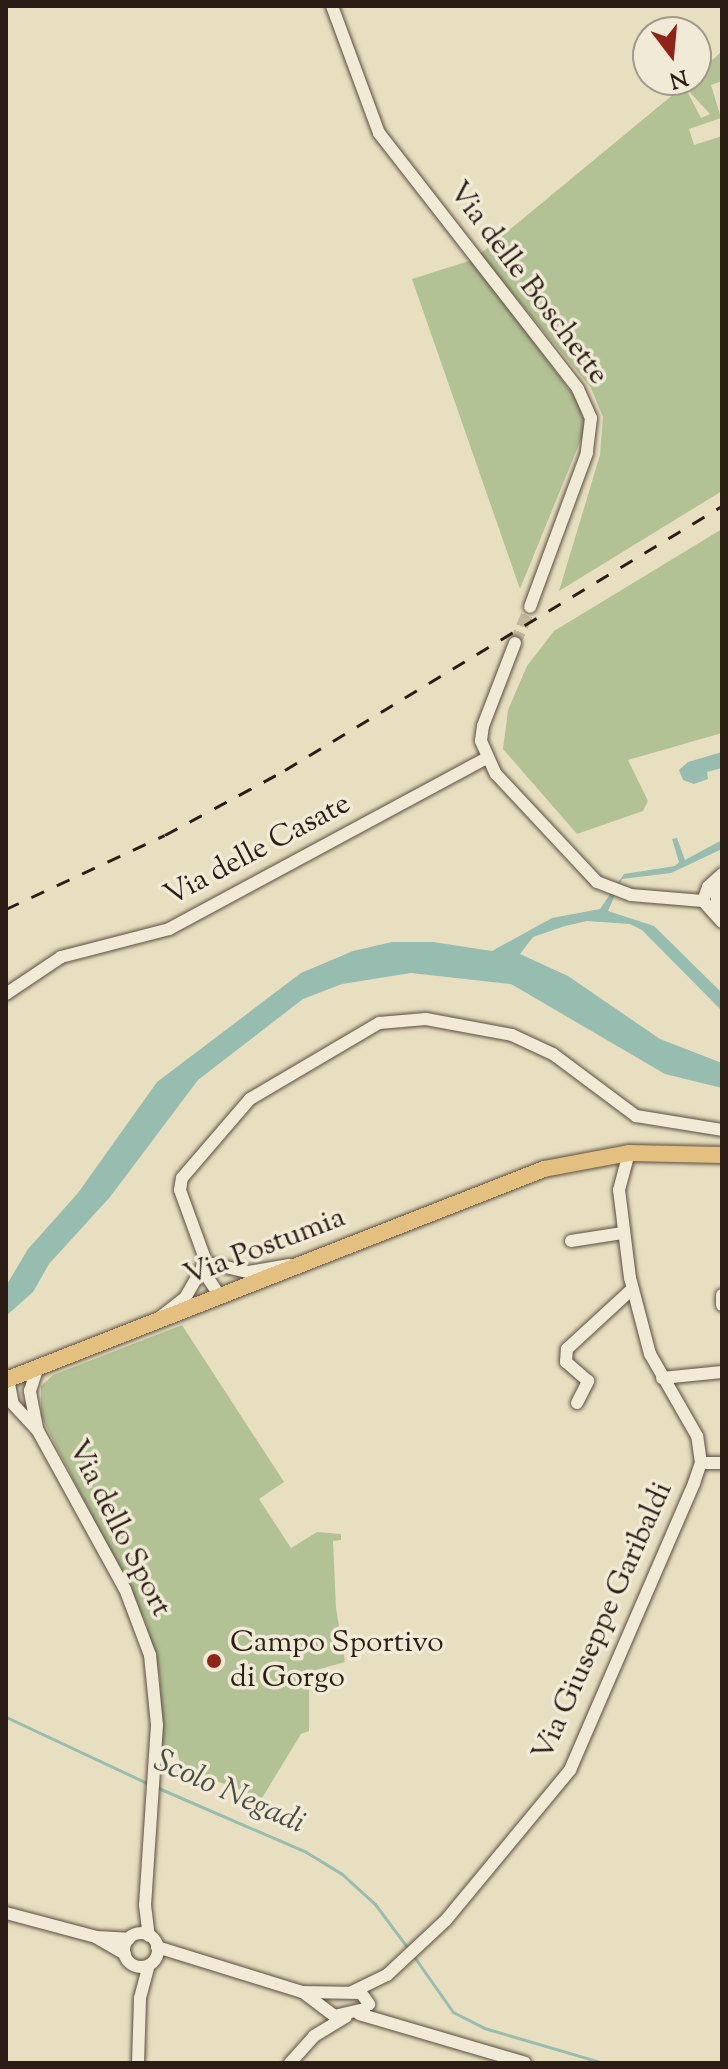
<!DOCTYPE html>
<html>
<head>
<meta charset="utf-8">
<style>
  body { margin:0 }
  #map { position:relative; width:728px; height:2069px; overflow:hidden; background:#e8dfc0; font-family:"Sorts Mill Goudy",serif }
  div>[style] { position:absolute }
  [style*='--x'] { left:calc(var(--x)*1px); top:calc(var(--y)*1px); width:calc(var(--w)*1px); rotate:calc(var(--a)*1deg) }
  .green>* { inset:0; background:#b3c295 }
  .water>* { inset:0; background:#97bdb0 }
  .stream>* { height:3px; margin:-1.5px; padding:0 1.5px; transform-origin:1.5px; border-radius:1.5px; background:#97bdb0 }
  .minor-tunnel>* { height:12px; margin-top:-6px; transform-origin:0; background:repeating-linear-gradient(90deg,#c2b89e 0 12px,transparent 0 18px) }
  .roads { filter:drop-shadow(0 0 2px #5a4d40) drop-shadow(0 0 2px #5a4d40) }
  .minor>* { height:12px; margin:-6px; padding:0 6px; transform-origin:6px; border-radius:6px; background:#f0ead6 }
  .minor>.ring { margin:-6px; padding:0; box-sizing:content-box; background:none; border:12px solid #f0ead6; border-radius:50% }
  .major>* { height:16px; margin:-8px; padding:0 8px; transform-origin:8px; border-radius:8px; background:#e4c080 }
  .rail>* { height:3px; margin-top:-1.5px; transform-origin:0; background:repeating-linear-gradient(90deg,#2b1c16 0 14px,transparent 0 28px) }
  .dots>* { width:22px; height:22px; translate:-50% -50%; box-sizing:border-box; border:4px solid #f0ead6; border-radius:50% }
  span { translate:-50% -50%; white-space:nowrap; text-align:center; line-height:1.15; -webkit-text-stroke:7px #f0ead6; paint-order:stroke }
  .street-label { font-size:30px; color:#2b1c16 }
  .poi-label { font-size:30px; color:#2b1c16 }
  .left { translate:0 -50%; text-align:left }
  .water-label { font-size:32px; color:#4b4c44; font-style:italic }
  .frame { position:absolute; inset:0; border:8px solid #2b1c16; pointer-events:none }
  .north { position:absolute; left:632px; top:16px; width:80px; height:80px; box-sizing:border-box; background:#f0ead6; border:2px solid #a19889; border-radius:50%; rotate:164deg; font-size:22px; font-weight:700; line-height:32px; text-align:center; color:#2b1c16 }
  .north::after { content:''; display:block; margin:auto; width:28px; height:36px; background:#8f2418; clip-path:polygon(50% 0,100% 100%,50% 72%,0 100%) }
</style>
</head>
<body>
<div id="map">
  <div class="green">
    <div style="clip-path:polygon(722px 51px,722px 81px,711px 85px,721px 118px,689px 129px,694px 145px,722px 136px,722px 491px,559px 591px,600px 455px,603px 417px,591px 388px,480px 254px,675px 93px,688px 93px,701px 118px,710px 114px,684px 86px)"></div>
    <div style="clip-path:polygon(472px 260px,578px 401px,586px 427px,520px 589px,412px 279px)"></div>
    <div style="clip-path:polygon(722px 529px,722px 733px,628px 760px,648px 801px,643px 811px,577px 834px,503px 749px,508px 710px,527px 666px,554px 631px)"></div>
    <div style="clip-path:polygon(182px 1325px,284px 1482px,259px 1499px,291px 1548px,317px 1532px,341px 1534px,341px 1540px,333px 1541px,336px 1608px,345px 1662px,309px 1672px,309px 1731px,301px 1734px,262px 1798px,181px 1768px,178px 1754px,162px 1748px,160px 1677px,146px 1622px,41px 1416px,41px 1386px,53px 1375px)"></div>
  </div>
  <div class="water">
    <div style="clip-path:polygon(722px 752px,722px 768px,707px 772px,708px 779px,694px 784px,683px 780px,679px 770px,688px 762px)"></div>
    <div style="clip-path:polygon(677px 838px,685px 860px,722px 840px,722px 849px,671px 873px,622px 879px,608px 911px,654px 926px,722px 993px,722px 1011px,642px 930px,630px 924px,587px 921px,565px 926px,533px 937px,520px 954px,568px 976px,660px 1039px,722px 1063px,722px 1088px,665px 1074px,511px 984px,411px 973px,342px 984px,303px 999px,198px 1080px,110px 1197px,49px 1264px,33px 1292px,6px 1316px,6px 1286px,28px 1249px,78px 1193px,157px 1082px,301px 973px,353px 951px,392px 942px,433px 942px,492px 951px,552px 918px,600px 909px,624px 874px,675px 866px,679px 862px,672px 839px)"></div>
  </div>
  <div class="stream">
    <div style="--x:6;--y:1717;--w:158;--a:25.1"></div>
    <div style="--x:156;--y:1787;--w:163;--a:23.4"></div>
    <div style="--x:306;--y:1852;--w:42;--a:31.4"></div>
    <div style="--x:342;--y:1874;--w:45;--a:42.3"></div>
    <div style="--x:375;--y:1904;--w:54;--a:53.3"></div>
    <div style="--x:415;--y:1958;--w:66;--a:54.9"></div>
    <div style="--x:453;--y:2012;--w:35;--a:27"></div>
    <div style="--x:484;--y:2028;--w:125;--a:16.3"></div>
  </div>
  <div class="minor-tunnel">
    <div style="--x:515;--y:643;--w:39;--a:-67"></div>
  </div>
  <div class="roads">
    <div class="minor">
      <div style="--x:332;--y:6;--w:135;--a:69.7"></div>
      <div style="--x:379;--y:133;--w:324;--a:52.1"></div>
      <div style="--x:578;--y:389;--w:32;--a:66"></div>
      <div style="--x:591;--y:418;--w:35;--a:97"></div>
      <div style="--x:587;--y:453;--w:164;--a:110.3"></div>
      <div style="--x:515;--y:643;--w:89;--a:111.1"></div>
      <div style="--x:483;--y:726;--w:15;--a:98"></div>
      <div style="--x:481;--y:741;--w:36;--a:66"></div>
      <div style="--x:496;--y:774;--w:148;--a:46.9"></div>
      <div style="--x:597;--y:882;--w:36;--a:21"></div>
      <div style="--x:631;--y:895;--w:72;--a:4.8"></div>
      <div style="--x:703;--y:901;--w:28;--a:48"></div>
      <div style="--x:703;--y:901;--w:15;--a:-70"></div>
      <div style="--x:708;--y:887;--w:19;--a:-43"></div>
      <div style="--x:716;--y:910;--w:31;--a:-86"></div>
      <div style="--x:6;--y:994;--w:66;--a:-33.9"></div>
      <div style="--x:61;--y:957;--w:112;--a:-14.5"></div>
      <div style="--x:169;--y:929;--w:360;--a:-28.3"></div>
      <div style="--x:571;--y:1241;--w:52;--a:-8.9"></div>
      <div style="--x:213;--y:1264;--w:37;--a:13"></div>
      <div style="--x:249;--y:1272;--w:41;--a:-9.9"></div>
      <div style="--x:219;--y:1295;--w:31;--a:-123"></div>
      <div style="--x:202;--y:1269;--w:13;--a:-81"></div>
      <div style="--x:204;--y:1256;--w:70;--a:-110"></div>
      <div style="--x:180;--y:1190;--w:12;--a:-81"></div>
      <div style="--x:182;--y:1178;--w:104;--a:-49.3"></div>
      <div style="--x:250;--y:1099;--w:150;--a:-30.5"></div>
      <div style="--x:379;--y:1023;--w:47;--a:-4.9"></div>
      <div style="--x:426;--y:1019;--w:87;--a:10.5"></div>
      <div style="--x:512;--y:1035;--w:45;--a:24.9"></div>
      <div style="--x:553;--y:1054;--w:104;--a:36.8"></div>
      <div style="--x:636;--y:1116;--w:87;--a:9.2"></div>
      <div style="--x:722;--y:1295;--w:10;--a:90"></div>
      <div style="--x:158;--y:1319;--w:34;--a:-38"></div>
      <div style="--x:185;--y:1298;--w:34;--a:-60"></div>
      <div style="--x:662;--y:1378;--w:60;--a:-5.7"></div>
      <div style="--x:8;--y:1379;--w:25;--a:79"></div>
      <div style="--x:13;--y:1404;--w:37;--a:47"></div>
      <div style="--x:38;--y:1431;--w:180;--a:61.2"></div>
      <div style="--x:125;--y:1589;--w:71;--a:69.3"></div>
      <div style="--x:150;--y:1655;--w:70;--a:84.3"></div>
      <div style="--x:157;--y:1725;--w:180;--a:93.8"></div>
      <div style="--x:145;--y:1905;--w:31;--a:83"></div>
      <div style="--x:577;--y:1403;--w:25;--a:-63"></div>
      <div style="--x:588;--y:1381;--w:29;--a:-139"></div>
      <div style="--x:566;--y:1362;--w:13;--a:-86"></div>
      <div style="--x:567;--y:1349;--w:88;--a:-42.7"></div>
      <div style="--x:37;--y:1428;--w:38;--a:-101"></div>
      <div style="--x:30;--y:1391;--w:25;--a:-72"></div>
      <div style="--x:701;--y:1463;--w:21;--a:0"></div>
      <div style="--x:6;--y:1913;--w:93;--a:14.9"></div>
      <div class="ring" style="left:124px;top:1933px;width:22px;height:22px"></div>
      <div style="--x:157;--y:1947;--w:152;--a:17.2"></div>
      <div style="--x:302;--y:1992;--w:59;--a:1"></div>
      <div style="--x:361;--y:1993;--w:14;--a:54"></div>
      <div style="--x:125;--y:1954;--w:34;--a:-150"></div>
      <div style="--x:96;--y:1937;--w:33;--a:3"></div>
      <div style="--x:352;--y:1992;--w:39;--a:-26"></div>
      <div style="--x:387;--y:1975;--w:81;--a:-43"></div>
      <div style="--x:446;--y:1920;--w:195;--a:-50.4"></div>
      <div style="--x:570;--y:1770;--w:313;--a:-66.6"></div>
      <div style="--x:694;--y:1483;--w:21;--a:-71"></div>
      <div style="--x:701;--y:1463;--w:27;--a:-98"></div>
      <div style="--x:697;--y:1436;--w:95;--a:-119.8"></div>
      <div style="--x:650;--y:1354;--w:79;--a:-104.7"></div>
      <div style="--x:630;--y:1278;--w:89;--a:-97.1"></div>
      <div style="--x:619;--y:1190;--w:38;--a:-75"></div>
      <div style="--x:304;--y:1993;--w:38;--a:37"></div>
      <div style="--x:334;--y:2016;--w:31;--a:-13"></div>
      <div style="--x:359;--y:2014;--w:173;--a:16.4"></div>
      <div style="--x:138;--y:2063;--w:65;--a:-88.2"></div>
      <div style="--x:140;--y:1998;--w:34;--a:-75"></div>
      <div style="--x:290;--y:2063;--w:36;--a:-48"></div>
      <div style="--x:314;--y:2036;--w:37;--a:-31"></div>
    </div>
    <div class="major">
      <div style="--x:6;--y:1380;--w:578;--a:-21.41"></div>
      <div style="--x:544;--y:1169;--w:86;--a:-10.7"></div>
      <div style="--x:629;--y:1153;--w:93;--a:1.2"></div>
    </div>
  </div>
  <div class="rail">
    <div style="--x:6;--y:909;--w:175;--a:-25"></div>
    <div style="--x:165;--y:835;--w:136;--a:-28.4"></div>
    <div style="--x:285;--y:770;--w:511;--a:-31.14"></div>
  </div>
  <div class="dots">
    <div style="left:214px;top:1661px;background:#8f2418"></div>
  </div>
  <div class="street-label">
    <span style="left:527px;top:284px;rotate:53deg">Via delle Boschette</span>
    <span style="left:258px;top:851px;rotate:-28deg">Via delle Casate</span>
    <span style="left:265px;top:1248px;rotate:-21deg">Via Postumia</span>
    <span style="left:118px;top:1529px;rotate:63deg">Via dello Sport</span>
    <span style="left:604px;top:1622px;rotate:-66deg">Via Giuseppe Garibaldi</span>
  </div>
  <div class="poi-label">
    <span class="left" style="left:230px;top:1661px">Campo Sportivo<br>di Gorgo</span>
  </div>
  <div class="water-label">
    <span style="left:229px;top:1793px;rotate:24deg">Scolo Negadi</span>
  </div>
  <div class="frame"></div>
  <div class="north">N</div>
</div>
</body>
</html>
